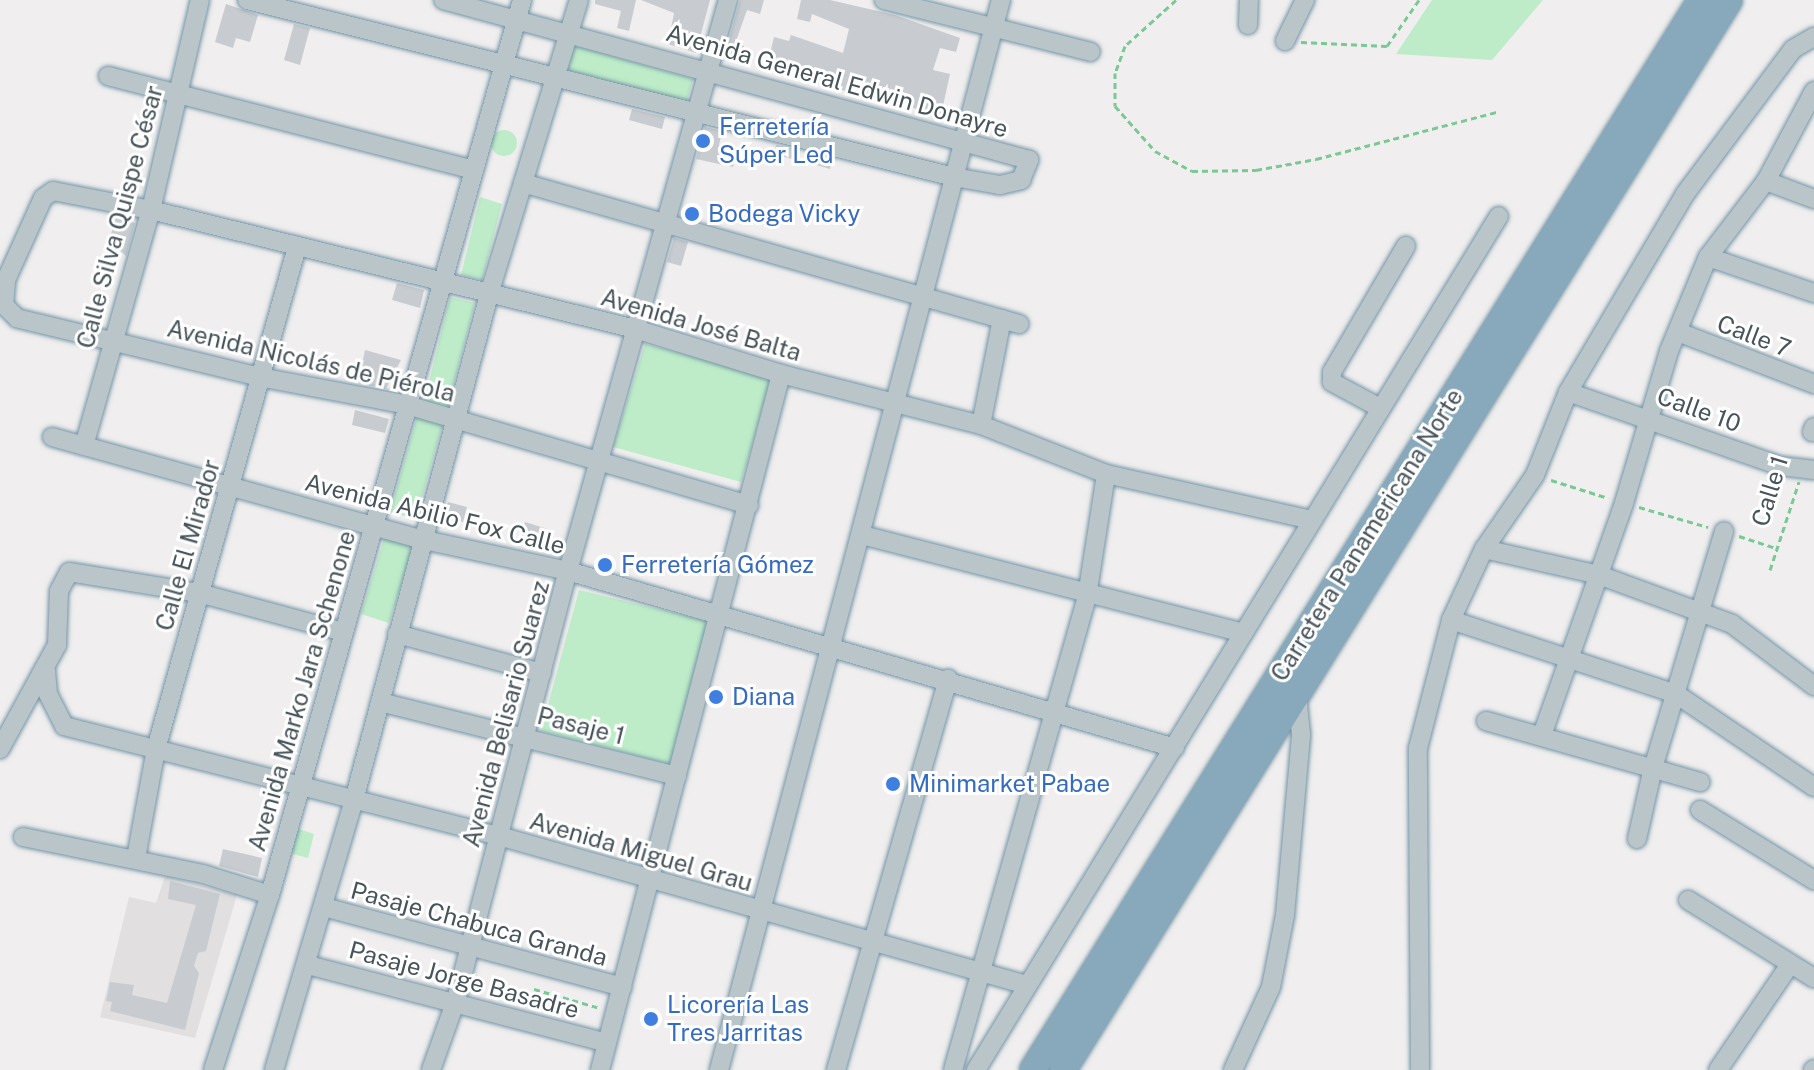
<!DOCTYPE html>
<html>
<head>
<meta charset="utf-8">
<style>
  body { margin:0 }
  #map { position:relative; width:1814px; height:1070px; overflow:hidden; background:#f0eeee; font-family:"Public Sans",sans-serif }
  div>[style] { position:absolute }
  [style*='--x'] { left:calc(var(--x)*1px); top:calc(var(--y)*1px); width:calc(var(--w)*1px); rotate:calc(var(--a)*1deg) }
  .education>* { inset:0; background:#e1dfdf }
  .green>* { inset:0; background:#beecc8 }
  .round { border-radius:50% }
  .building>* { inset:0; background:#c8ccd0 }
  .path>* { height:3px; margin-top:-1.5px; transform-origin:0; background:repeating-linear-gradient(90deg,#78c993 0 6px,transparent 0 10px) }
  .roads { filter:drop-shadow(0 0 2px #7394a6) drop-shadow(0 0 2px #7394a6) }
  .minor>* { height:18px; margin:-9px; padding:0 9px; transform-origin:9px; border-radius:9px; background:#bac5ca }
  .highway>* { height:26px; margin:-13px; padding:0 13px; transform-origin:13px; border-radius:13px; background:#88a9bb }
  .dots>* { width:22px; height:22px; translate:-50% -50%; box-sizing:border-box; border:4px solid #fff; border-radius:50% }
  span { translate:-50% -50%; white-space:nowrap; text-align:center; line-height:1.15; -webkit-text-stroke:6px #fff; paint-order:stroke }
  .street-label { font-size:24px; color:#47545a }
  .shop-label { font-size:24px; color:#366cbe }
  .left { translate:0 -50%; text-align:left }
</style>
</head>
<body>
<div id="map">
  <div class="education">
    <div style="clip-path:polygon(165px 876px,237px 895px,195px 1038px,100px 1017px,129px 897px,156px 903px)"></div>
  </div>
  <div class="green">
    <div style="clip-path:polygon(1432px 0,1543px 0,1492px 60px,1396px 54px)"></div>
    <div style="clip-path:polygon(570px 44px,693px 79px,686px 104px,563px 69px)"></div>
    <div class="round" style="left:491px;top:130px;width:26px;height:26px"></div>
    <div style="clip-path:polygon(480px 197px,502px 204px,482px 280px,461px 275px)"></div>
    <div style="clip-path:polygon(450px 297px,475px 303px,446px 413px,423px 406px)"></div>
    <div style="clip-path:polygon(645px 344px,772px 377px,741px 482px,613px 447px)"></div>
    <div style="clip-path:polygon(417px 416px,443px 423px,416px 519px,390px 512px)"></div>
    <div style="clip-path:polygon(386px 532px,415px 541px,389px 623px,361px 614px)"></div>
    <div style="clip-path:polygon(579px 590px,708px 621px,672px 765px,541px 731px)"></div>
    <div style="clip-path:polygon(296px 828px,314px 834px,308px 858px,289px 853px)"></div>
  </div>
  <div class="building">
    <div style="clip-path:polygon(595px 0,636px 0,629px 31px,617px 28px,621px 11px,595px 4px)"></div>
    <div style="clip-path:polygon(641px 0,710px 0,696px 53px,668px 44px,674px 13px)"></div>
    <div style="clip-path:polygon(740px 0,764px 0,760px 14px,747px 10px,735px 44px,744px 46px,739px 61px,724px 57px)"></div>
    <div style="clip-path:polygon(801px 0,830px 0,895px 15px,960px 38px,956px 52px,940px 48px,933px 70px,950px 74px,941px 115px,766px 71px,774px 37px,789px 41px,791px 35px,843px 53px,849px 29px,812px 14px,810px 22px,797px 19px)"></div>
    <div style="clip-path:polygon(226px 4px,258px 15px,250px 42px,236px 38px,233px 48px,215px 42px)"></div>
    <div style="clip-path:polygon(294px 24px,310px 28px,300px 65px,284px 60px)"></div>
    <div style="clip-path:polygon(632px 109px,665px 117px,662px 129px,629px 120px)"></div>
    <div style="clip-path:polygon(705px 127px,722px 131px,719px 145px,737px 149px,733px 167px,696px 159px)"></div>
    <div style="clip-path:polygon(776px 145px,794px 149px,792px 159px,774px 154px)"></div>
    <div style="clip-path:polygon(815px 155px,832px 159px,830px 169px,813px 164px)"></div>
    <div style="clip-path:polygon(116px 216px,135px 223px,126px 256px,109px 241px)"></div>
    <div style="clip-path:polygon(674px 238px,688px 242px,681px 266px,667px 262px)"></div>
    <div style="clip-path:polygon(397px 283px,424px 290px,420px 308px,392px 300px)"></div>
    <div style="clip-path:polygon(365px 350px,401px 360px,386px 389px,358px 383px)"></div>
    <div style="clip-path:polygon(355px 410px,389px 419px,385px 433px,352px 425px)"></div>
    <div style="clip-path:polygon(448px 502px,467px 507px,463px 522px,444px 516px)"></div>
    <div style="clip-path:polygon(525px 522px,551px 530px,547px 546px,521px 538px)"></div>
    <div style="clip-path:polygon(223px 849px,262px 858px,258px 877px,219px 866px)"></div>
    <div style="clip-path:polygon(170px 881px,220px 894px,206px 951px,198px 953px,194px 966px,199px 973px,185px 1030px,110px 1011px,112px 1002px,106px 1001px,110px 982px,134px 985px,132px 995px,167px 1003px,196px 905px,168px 899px)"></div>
  </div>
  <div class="path">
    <div style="--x:1176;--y:0;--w:69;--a:138"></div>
    <div style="--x:1125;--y:46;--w:29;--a:110"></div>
    <div style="--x:1115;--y:73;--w:33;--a:90"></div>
    <div style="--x:1115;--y:106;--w:60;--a:48.4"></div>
    <div style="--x:1155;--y:151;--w:42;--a:28.4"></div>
    <div style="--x:1192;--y:171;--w:64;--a:-0.9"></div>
    <div style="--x:1256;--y:170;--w:61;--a:-10.4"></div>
    <div style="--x:1316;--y:159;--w:187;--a:-14.6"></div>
    <div style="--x:1301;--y:42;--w:86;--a:2.7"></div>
    <div style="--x:1387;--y:46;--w:56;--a:-55.2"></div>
    <div style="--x:1551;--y:480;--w:60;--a:17.5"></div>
    <div style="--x:1639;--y:507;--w:72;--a:16.2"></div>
    <div style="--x:1739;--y:536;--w:40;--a:18"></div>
    <div style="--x:1770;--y:570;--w:93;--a:-71.8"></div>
    <div style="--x:534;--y:989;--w:69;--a:16.1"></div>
  </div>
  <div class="roads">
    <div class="minor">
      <div style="--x:247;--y:0;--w:729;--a:14.06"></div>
      <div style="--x:954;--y:177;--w:47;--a:9.9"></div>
      <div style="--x:1000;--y:185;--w:22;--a:-13"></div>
      <div style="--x:1021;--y:180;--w:22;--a:-68"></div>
      <div style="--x:1029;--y:160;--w:607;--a:-164.73"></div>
      <div style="--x:884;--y:0;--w:213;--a:14.1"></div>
      <div style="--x:1248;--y:25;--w:25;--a:-88"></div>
      <div style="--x:1285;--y:41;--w:46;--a:-64"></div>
      <div style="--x:108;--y:76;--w:377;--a:14.4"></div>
      <div style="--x:1766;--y:181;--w:51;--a:20.6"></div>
      <div style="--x:523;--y:183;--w:516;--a:15.87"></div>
      <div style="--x:1708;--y:257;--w:112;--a:18.8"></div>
      <div style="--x:1678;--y:332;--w:146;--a:20.9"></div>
      <div style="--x:1568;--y:392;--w:225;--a:19.2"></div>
      <div style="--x:1781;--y:466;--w:33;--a:7"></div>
      <div style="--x:1380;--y:408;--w:55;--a:-151.6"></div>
      <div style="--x:1332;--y:382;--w:10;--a:-90"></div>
      <div style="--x:1332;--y:372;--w:146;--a:-59.6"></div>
      <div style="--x:981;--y:425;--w:108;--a:-78.8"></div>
      <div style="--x:1812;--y:432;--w:5;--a:-68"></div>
      <div style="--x:52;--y:437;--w:382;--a:15.5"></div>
      <div style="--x:420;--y:539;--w:151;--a:12.2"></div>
      <div style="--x:568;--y:571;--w:632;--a:16.26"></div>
      <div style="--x:84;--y:446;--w:245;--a:-74.2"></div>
      <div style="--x:151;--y:210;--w:216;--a:-76.9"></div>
      <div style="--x:749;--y:505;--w:355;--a:-163.7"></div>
      <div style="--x:408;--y:405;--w:151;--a:-169.3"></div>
      <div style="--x:260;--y:377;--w:250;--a:-166.4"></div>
      <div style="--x:17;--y:318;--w:18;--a:-135"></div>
      <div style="--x:4;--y:305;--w:25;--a:-85"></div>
      <div style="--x:6;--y:280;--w:90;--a:-65.7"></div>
      <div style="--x:43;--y:198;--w:12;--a:-35"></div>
      <div style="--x:53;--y:191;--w:100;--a:11"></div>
      <div style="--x:151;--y:210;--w:498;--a:13.8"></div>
      <div style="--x:635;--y:329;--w:153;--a:17.1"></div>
      <div style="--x:781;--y:374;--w:206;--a:14.3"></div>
      <div style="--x:981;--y:425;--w:134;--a:21.4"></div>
      <div style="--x:1106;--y:474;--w:211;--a:12.6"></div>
      <div style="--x:862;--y:535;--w:394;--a:14.4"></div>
      <div style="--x:1484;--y:549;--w:118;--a:12.7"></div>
      <div style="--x:1599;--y:575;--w:142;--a:20.2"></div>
      <div style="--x:1732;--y:624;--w:103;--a:37.1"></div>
      <div style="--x:1451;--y:620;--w:237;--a:18.2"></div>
      <div style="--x:1676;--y:694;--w:166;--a:34"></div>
      <div style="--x:397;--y:634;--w:150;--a:15.1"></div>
      <div style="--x:46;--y:671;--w:23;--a:85"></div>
      <div style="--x:48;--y:694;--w:36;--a:63"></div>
      <div style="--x:64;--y:726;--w:449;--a:14.2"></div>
      <div style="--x:499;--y:836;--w:549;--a:15.76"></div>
      <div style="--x:380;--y:702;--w:306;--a:14"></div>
      <div style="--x:1486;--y:721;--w:223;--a:15.9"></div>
      <div style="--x:1542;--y:735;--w:246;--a:-70.5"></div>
      <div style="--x:1624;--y:503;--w:159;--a:-73.5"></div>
      <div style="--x:1669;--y:351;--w:102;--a:-67.5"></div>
      <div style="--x:1708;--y:257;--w:96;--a:-52.7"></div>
      <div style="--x:1766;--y:181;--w:102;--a:-61.9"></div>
      <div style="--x:0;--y:749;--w:119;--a:-61.3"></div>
      <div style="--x:57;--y:645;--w:54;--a:-87.9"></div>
      <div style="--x:59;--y:591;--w:21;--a:-62"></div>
      <div style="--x:69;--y:572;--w:132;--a:9.2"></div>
      <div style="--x:199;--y:593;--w:150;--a:15.1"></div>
      <div style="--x:1700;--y:810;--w:134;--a:31.6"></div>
      <div style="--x:23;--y:837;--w:184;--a:11.6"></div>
      <div style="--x:203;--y:874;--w:70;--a:17.4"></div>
      <div style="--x:1637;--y:839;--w:73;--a:-77.3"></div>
      <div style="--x:1653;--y:768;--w:247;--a:-73.3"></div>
      <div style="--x:136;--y:858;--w:111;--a:-79.6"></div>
      <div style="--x:156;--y:749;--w:521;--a:-74.31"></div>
      <div style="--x:1688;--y:900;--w:148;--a:31.8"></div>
      <div style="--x:324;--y:907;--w:309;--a:15"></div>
      <div style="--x:308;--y:965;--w:309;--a:14.6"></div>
      <div style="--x:213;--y:1070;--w:184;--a:-72"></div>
      <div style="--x:270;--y:895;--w:930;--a:-74.27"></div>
      <div style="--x:274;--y:1070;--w:282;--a:-73.5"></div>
      <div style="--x:354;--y:800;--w:527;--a:-75.04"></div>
      <div style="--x:490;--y:291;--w:304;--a:-73"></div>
      <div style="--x:431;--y:1070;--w:74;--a:-70.3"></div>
      <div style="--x:456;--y:1000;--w:443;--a:-75.4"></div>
      <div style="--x:568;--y:571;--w:593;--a:-74.35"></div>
      <div style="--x:600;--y:1070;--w:719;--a:-75.42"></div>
      <div style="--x:719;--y:1070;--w:1107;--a:-75.24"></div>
      <div style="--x:836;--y:1070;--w:407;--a:-74"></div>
      <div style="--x:953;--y:1070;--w:493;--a:-74.2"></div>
      <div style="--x:1087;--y:596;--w:123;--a:-81.1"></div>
      <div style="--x:976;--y:1070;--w:1001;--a:-58.52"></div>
      <div style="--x:1233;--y:1070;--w:91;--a:-65.4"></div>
      <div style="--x:1271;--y:987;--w:73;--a:-79"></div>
      <div style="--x:1285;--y:915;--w:181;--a:-84.9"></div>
      <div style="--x:1301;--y:735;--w:41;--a:-95.6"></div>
      <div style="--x:1420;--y:1070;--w:322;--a:-90.4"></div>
      <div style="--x:1418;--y:748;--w:132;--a:-75.5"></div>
      <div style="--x:1451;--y:620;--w:78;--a:-65.1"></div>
      <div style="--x:1484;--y:549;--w:90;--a:-55.4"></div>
      <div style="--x:1535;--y:475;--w:89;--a:-68.3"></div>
      <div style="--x:1568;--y:392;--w:230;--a:-59.4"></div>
      <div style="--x:1685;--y:194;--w:181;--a:-53.3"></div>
      <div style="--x:1793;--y:49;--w:24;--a:-30"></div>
      <div style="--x:1718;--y:1070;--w:126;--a:-55.7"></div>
      <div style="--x:1813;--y:1070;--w:1;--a:-45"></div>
    </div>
    <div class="highway">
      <div style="--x:1033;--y:1070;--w:1261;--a:-58.02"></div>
      <div style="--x:1063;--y:1070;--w:1260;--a:-58.1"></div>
    </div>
  </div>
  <div class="dots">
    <div style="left:703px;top:141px;background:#3f7fe0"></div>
    <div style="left:692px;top:214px;background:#3f7fe0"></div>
    <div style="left:605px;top:565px;background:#3f7fe0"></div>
    <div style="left:716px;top:697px;background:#3f7fe0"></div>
    <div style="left:893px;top:784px;background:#3f7fe0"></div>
    <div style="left:651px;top:1019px;background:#3f7fe0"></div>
  </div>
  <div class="street-label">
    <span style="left:837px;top:81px;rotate:16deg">Avenida General Edwin Donayre</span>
    <span style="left:120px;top:217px;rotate:-75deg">Calle Silva Quispe César</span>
    <span style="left:701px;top:325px;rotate:16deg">Avenida José Balta</span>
    <span style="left:1754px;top:336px;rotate:21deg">Calle 7</span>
    <span style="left:311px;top:361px;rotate:13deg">Avenida Nicolás de Piérola</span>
    <span style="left:1699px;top:410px;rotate:20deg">Calle 10</span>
    <span style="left:1770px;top:491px;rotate:-73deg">Calle 1</span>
    <span style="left:435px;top:514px;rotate:14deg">Avenida Abilio Fox Calle</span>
    <span style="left:1367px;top:535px;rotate:-58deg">Carretera Panamericana Norte</span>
    <span style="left:188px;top:545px;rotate:-74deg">Calle El Mirador</span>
    <span style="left:302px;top:691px;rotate:-74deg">Avenida Marko Jara Schenone</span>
    <span style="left:506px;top:714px;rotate:-75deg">Avenida Belisario Suarez</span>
    <span style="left:581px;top:726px;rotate:14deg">Pasaje 1</span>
    <span style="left:641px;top:852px;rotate:16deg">Avenida Miguel Grau</span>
    <span style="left:479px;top:924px;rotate:15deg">Pasaje Chabuca Granda</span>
    <span style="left:464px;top:980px;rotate:15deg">Pasaje Jorge Basadre</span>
  </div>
  <div class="shop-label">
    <span class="left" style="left:719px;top:141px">Ferretería<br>Súper Led</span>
    <span class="left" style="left:708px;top:214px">Bodega Vicky</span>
    <span class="left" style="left:621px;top:565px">Ferretería Gómez</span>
    <span class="left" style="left:732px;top:697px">Diana</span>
    <span class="left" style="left:909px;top:784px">Minimarket Pabae</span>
    <span class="left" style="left:667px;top:1019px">Licorería Las<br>Tres Jarritas</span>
  </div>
</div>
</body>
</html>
